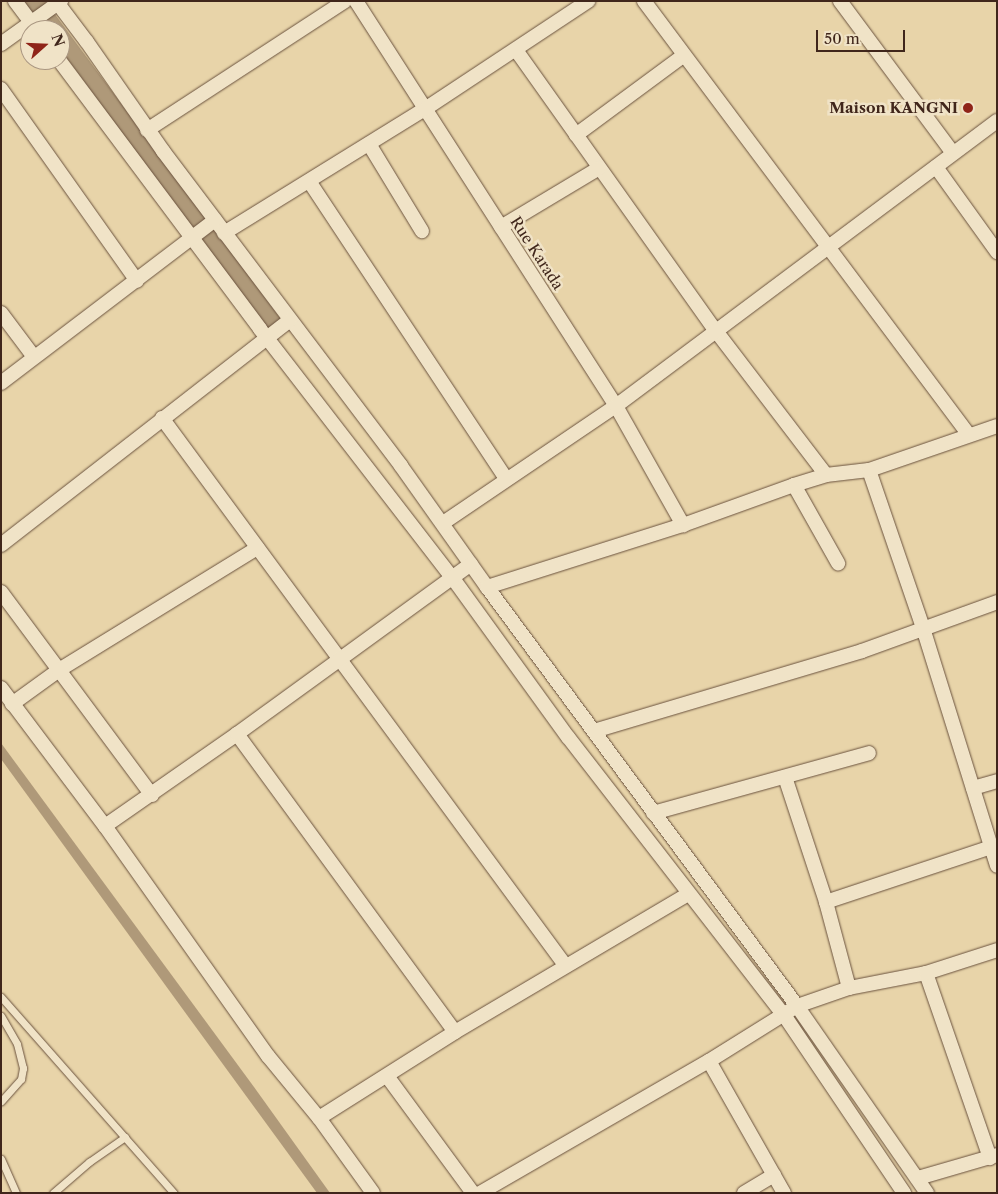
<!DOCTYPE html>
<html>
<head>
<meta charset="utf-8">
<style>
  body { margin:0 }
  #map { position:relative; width:998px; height:1194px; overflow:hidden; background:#e8d4a9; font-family:"Libre Caslon Text",serif }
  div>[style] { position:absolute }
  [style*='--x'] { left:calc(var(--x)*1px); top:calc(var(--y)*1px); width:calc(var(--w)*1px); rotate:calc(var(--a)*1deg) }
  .water>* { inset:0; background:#af9979 }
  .roads { filter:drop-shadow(0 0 1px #6a523e) drop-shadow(0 0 1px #6a523e) }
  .lane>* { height:7px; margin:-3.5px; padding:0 3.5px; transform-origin:3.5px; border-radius:3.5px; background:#f0e3c7 }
  .street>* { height:14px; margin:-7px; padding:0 7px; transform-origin:7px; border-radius:7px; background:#f0e3c7 }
  .dots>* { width:14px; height:14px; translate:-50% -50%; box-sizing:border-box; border:2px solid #f0e3c7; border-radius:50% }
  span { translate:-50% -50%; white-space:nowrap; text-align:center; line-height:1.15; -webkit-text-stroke:5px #f0e3c7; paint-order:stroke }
  .poi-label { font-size:15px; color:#40261b; font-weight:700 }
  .right { translate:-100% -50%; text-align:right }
  .street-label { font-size:15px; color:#40261b }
  .frame { position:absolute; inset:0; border:2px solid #40261b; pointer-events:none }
  .north { position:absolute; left:20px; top:20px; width:50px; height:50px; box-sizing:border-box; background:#f0e3c7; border:1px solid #aa9782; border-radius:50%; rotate:70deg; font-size:14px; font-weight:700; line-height:20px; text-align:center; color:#40261b }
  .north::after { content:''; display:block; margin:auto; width:18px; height:22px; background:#8f2418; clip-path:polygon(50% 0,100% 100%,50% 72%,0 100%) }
  .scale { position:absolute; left:816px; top:30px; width:89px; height:22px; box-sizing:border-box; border:2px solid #40261b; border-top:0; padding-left:6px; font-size:15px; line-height:18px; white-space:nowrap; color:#40261b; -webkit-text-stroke:4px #f0e3c7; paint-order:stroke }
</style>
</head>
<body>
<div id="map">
  <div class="water">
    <div style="clip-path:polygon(24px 1px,45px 1px,263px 295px,280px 318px,278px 327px,268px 328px,250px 306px,60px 49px,60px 30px,45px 30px)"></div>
    <div style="clip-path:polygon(1px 743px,254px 1087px,330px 1193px,317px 1193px,187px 1015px,1px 759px)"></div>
  </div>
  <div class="roads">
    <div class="lane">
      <div style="--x:1;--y:997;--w:261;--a:48.6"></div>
      <div style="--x:1;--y:1016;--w:32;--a:60"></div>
      <div style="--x:17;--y:1044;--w:25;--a:76"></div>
      <div style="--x:23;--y:1068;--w:11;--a:100"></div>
      <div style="--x:21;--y:1079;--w:30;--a:132"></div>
      <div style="--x:1;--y:1159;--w:37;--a:66"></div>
      <div style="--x:53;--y:1193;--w:48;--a:-40.7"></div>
      <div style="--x:89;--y:1162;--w:44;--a:-34.8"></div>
    </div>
    <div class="street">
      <div style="--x:15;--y:1;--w:35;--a:53"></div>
      <div style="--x:56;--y:1;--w:51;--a:52.9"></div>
      <div style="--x:87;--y:42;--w:133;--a:55.1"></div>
      <div style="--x:163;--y:151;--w:395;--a:52.9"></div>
      <div style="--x:401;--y:466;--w:148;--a:54.6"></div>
      <div style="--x:487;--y:587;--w:521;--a:53.5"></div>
      <div style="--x:797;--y:1006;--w:228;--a:55.2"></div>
      <div style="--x:356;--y:1;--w:481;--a:57.3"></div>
      <div style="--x:616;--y:406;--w:137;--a:60.6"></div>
      <div style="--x:644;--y:1;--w:542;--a:53.17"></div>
      <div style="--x:840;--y:1;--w:189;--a:53.4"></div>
      <div style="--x:1;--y:44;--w:74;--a:-35.6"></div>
      <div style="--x:516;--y:50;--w:345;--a:54.6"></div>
      <div style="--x:716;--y:331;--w:181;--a:52.6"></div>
      <div style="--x:59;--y:60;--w:336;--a:53.2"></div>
      <div style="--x:260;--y:329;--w:314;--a:52.3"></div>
      <div style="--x:452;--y:577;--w:198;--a:54.1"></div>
      <div style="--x:568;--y:737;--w:352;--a:52.2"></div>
      <div style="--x:784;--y:1015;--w:215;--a:56"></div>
      <div style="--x:1;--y:89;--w:235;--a:54.7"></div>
      <div style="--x:147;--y:130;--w:236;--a:-33.1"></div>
      <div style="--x:576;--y:135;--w:134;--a:-36.5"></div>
      <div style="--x:369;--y:144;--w:102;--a:58.7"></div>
      <div style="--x:936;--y:167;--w:105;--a:54.3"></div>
      <div style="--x:309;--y:181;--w:357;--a:56.5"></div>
      <div style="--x:501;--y:227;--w:114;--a:-31"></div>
      <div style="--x:224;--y:233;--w:236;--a:-31.7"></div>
      <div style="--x:425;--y:109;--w:196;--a:-33.5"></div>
      <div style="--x:1;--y:313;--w:55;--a:53.1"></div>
      <div style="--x:1;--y:383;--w:269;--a:-37.3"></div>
      <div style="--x:162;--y:418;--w:679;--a:53.62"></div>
      <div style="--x:869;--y:470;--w:167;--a:71.1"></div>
      <div style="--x:923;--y:628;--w:249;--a:72.7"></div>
      <div style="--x:794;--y:485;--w:90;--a:60.6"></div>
      <div style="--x:443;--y:523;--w:209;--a:-34.1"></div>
      <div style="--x:616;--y:406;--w:476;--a:-36.8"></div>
      <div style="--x:1;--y:545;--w:366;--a:-37.9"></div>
      <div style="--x:487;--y:587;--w:206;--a:-17.6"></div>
      <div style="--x:683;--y:525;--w:118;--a:-19.8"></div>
      <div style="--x:794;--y:485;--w:34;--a:-17"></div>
      <div style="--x:826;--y:475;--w:43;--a:-6.6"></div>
      <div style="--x:869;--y:470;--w:135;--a:-19"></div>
      <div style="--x:1;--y:592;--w:253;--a:53.4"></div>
      <div style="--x:1;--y:688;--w:173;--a:53"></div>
      <div style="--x:105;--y:826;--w:282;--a:54.7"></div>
      <div style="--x:268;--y:1056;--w:80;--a:50.6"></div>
      <div style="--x:319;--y:1118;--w:92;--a:54.2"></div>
      <div style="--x:12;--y:704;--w:58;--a:-35.9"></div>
      <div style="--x:59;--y:670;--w:233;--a:-31.6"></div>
      <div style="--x:594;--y:731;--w:280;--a:-16.6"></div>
      <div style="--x:862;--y:651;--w:144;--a:-19.9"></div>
      <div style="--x:237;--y:734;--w:369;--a:53.8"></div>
      <div style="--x:785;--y:777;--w:132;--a:71.8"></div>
      <div style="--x:826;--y:902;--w:89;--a:75"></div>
      <div style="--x:973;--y:788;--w:25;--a:-16"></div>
      <div style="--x:653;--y:813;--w:224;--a:-15.5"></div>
      <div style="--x:105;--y:826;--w:161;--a:-34.9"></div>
      <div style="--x:237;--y:734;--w:289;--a:-36"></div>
      <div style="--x:826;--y:902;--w:174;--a:-18.4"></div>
      <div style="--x:926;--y:973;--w:196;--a:70.9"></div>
      <div style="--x:709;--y:1061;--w:152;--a:60.4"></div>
      <div style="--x:387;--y:1076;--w:145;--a:53.7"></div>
      <div style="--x:319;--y:1118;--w:161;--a:-32.3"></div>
      <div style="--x:455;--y:1032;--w:271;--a:-30.6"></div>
      <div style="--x:918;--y:1178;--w:82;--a:-16.2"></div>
      <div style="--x:480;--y:1193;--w:264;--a:-30"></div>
      <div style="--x:709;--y:1061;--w:104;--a:-32"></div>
      <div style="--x:797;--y:1006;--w:55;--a:-19.1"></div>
      <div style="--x:849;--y:988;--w:78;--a:-11"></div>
      <div style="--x:926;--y:973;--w:75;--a:-17.9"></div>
      <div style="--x:744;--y:1193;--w:35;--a:-31"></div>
    </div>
  </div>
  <div class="dots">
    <div style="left:968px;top:108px;background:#8f2418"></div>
  </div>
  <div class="poi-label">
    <span class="right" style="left:958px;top:108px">Maison KANGNI</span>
  </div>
  <div class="street-label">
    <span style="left:537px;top:253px;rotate:57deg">Rue Karada</span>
  </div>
  <div class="frame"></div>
  <div class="north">N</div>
  <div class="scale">50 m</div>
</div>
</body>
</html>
